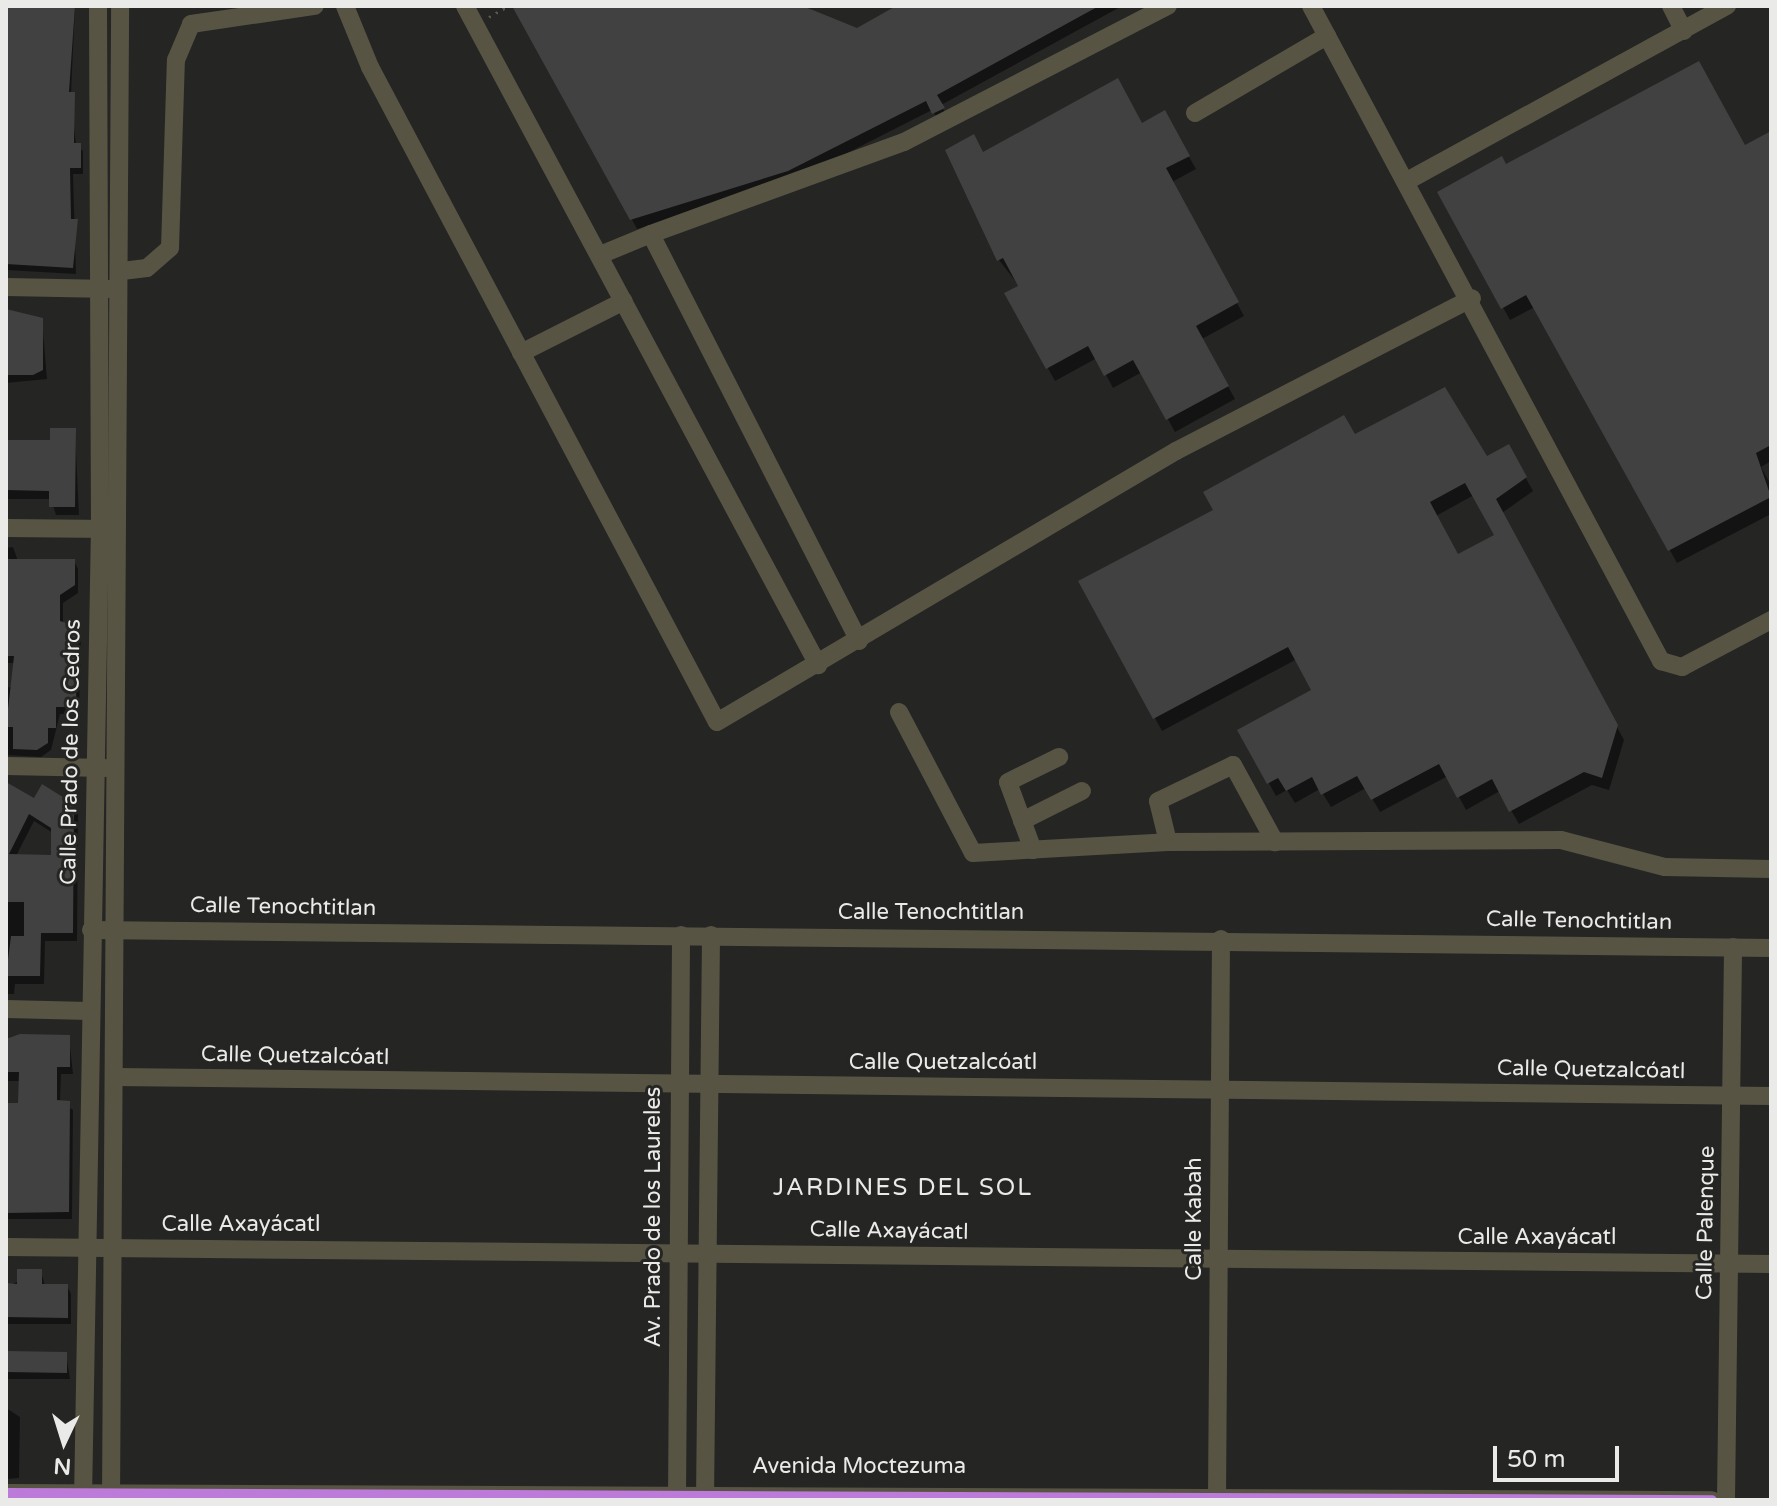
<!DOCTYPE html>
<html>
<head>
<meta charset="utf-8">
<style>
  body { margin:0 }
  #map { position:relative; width:1777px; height:1506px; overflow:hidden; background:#252524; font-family:"Varela Round",sans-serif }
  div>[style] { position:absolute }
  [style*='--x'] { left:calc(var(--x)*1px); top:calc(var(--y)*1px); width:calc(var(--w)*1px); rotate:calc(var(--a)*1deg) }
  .shadow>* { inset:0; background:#0007 }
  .building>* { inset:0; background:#404140 }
  .path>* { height:3px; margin-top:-1.5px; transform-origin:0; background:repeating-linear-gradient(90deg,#59564b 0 2px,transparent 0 8px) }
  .minor>* { height:18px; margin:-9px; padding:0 9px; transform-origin:9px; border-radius:9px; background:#585444 }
  .bus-1>* { height:10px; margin:-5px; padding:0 5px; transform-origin:5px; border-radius:5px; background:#bd7bd9 }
  span { translate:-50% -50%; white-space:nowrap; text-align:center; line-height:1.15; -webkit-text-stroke:6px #252623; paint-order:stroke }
  .street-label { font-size:22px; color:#eaebe9 }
  .neighbourhood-label { font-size:24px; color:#eaebe9; letter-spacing:2px }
  .frame { position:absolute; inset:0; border:8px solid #eaebe9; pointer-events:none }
  .north { position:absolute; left:24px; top:1402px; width:80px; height:80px; -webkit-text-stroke:6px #252623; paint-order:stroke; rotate:184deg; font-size:22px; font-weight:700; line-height:32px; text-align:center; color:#eaebe9 }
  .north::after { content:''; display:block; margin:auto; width:28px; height:36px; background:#eaebe9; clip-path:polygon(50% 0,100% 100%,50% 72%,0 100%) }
  .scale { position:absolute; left:1493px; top:1446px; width:126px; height:36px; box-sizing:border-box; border:4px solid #eaebe9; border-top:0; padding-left:10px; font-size:24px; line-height:28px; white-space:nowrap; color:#eaebe9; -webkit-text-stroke:6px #252623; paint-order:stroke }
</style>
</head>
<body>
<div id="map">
  <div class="shadow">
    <div style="clip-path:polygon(6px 6px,75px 6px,71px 94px,76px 145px,83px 151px,83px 174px,73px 174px,76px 274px,6px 270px)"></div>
    <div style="clip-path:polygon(518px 6px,804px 6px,857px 30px,901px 6px,1122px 6px,941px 105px,948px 118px,940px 122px,932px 110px,794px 180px,637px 229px)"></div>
    <div style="clip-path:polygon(1164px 113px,1196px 169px,1172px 182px,1244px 316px,1202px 339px,1235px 399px,1175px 432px,1142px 372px,1113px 388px,1097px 358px,1055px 381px,1007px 294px,1020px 287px,999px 260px,947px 151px,983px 154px,1142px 125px)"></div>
    <div style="clip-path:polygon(1771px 134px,1771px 461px,1761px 467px,1771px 485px,1771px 514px,1677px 563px,1535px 307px,1510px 320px,1439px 193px,1506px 166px,1744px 148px)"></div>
    <div style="clip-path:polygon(6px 311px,42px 320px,47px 379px,6px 383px)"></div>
    <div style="clip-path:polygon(75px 430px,79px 515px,56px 515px,51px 499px,6px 499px,6px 440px,52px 442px)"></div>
    <div style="clip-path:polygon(evenodd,1354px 437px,1486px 458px,1508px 446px,1533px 491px,1502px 513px,1624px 740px,1609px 790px,1592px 785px,1519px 824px,1500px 791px,1466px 810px,1448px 776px,1380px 812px,1366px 788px,1331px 807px,1320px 789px,1295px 803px,1287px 790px,1276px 796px,1240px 731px,1314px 691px,1297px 659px,1162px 731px,1081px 581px,1354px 437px,1474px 495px,1496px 536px,1458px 557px,1436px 516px,1474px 495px)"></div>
    <div style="clip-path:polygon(13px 547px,18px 561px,74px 561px,78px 569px,78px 593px,63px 603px,63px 624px,81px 636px,79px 714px,60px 714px,51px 750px,41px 757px,6px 755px,6px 687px,15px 688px,16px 663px,6px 663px,6px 548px)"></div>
    <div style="clip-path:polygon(evenodd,6px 787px,35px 801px,72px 805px,78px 814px,77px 941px,45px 941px,44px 984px,15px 984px,14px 994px,6px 994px,6px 787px,34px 821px,53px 833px,53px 857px,16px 856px,34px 821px)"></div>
    <div style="clip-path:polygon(69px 1037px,73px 1074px,61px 1074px,60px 1102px,73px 1110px,72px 1219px,6px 1219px,6px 1105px,20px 1105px,21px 1081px,6px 1081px,6px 1040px)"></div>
    <div style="clip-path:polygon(41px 1271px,45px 1286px,67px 1286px,71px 1294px,71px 1324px,6px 1324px,6px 1287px)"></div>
    <div style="clip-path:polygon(6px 1353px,66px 1354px,70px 1379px,6px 1379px)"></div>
    <div style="clip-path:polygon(6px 1408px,20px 1417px,19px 1478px,6px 1479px)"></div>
  </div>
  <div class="building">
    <div style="clip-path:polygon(6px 6px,75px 6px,69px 92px,75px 92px,74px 143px,81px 143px,81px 168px,70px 168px,71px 219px,78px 219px,73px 268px,6px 264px)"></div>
    <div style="clip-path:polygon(512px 6px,803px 6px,857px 28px,896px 6px,1099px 6px,937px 95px,945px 108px,932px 114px,926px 101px,788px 171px,630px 220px)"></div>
    <div style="clip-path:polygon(1699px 61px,1745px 145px,1771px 131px,1771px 445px,1756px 453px,1771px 497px,1668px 551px,1526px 295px,1501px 309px,1437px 192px,1502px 156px,1506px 164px)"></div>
    <div style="clip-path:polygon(1118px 78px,1142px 123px,1165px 110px,1190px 156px,1166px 168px,1239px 302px,1196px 326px,1229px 386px,1166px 420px,1133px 360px,1104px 376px,1088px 346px,1046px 369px,1004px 293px,1018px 286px,1003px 258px,997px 261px,945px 150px,974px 134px,983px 152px)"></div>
    <div style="clip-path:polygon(6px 309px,43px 318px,43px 370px,33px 375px,6px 375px)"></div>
    <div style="clip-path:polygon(evenodd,1445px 387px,1487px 456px,1509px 444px,1527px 477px,1496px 499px,1618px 725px,1602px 778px,1584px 772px,1509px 812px,1492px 779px,1457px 798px,1439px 764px,1371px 800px,1357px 776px,1321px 795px,1312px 777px,1286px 791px,1278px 778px,1267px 784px,1237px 730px,1311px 690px,1288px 647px,1153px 719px,1078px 581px,1213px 510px,1203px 492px,1344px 415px,1355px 434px,1445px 387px,1465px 483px,1494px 535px,1458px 554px,1430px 502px,1465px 483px)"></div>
    <div style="clip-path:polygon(50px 428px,76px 428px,75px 507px,49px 507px,49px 491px,6px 490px,6px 440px,50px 440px)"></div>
    <div style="clip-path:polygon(6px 559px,75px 559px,75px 585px,60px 595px,60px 621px,77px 626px,76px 707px,56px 707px,56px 728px,48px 728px,48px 743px,37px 750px,13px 749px,13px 727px,6px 727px,14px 656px,6px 656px)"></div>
    <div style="clip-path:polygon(evenodd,6px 782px,34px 798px,42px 784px,74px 804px,73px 933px,41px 933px,40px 976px,6px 976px,11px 936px,24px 936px,24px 902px,6px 902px,6px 782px,29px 814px,51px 828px,51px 855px,9px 854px,29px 814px)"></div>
    <div style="clip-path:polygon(20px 1034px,70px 1035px,70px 1067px,57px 1067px,57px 1100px,70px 1101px,69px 1212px,6px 1213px,6px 1103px,18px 1103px,19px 1072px,6px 1072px,6px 1039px)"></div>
    <div style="clip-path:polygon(17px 1269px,42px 1269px,42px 1284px,68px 1284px,68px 1318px,6px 1317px,6px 1283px,17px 1284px)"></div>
    <div style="clip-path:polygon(6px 1351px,67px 1352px,67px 1373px,6px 1372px)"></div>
  </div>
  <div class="path">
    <div style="--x:489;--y:17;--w:22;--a:-30"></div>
  </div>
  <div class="minor">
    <div style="--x:345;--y:6;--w:66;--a:67.7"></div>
    <div style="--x:370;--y:67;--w:741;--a:62.09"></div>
    <div style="--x:717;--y:722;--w:533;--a:-30.56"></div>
    <div style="--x:1176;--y:451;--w:333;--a:-27.3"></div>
    <div style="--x:465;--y:6;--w:748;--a:61.82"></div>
    <div style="--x:1311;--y:6;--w:743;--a:61.88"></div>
    <div style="--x:1661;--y:661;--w:22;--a:16"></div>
    <div style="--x:1682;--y:667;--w:101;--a:-27.8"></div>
    <div style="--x:1671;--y:6;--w:28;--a:63"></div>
    <div style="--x:1195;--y:113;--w:153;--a:-30.3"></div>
    <div style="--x:1407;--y:181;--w:365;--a:-28.7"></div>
    <div style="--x:600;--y:255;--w:55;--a:-22.4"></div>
    <div style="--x:122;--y:271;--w:25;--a:-7"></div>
    <div style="--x:147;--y:268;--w:30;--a:-41"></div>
    <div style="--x:170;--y:248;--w:188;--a:-88.2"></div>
    <div style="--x:176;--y:60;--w:39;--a:-67"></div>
    <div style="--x:191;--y:24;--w:125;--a:-8.3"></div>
    <div style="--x:6;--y:287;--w:105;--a:1.1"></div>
    <div style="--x:521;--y:353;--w:115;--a:-26.8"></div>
    <div style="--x:6;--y:528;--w:105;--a:0.5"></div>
    <div style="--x:859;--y:641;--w:457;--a:-117.1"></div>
    <div style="--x:651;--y:234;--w:269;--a:-20"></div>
    <div style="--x:904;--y:142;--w:297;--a:-27.3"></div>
    <div style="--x:899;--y:712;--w:159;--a:62.3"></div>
    <div style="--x:973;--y:853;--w:195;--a:-3.2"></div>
    <div style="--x:1168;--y:842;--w:393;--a:-0.3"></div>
    <div style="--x:1561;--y:840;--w:107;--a:14.6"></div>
    <div style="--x:1665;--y:867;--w:106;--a:1.1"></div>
    <div style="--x:6;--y:766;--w:99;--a:1.2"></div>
    <div style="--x:1022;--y:821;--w:67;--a:-26.6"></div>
    <div style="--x:1168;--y:842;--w:42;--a:-103.7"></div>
    <div style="--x:1158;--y:801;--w:83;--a:-25.6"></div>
    <div style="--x:1233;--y:765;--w:88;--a:61.4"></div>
    <div style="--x:1033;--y:850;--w:72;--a:-110.2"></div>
    <div style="--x:1008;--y:782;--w:57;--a:-26.1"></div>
    <div style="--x:91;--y:930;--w:1680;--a:0.61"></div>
    <div style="--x:6;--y:1009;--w:84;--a:1.4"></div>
    <div style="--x:115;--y:1077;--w:1656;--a:0.66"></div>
    <div style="--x:6;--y:1247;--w:1765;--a:0.55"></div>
    <div style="--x:6;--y:1493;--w:1706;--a:0.24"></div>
    <div style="--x:83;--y:1500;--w:971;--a:-89"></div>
    <div style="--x:100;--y:529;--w:523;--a:-90.22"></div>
    <div style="--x:111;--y:1500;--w:1494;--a:-89.65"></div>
    <div style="--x:677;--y:1500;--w:565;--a:-89.59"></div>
    <div style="--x:705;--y:1500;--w:565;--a:-89.39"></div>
    <div style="--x:1217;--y:1500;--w:561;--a:-89.59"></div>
    <div style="--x:1726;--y:1500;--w:553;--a:-89.27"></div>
  </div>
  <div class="bus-1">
    <div style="--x:6;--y:1493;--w:1706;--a:0.24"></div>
  </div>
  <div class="street-label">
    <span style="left:71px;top:752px;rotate:-89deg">Calle Prado de los Cedros</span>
    <span style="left:283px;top:907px;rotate:1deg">Calle Tenochtitlan</span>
    <span style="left:931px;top:913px">Calle Tenochtitlan</span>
    <span style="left:1579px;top:921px;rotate:1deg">Calle Tenochtitlan</span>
    <span style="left:295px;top:1056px;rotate:1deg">Calle Quetzalcóatl</span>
    <span style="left:943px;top:1063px">Calle Quetzalcóatl</span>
    <span style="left:1591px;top:1070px;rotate:1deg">Calle Quetzalcóatl</span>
    <span style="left:654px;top:1217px;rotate:-90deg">Av. Prado de los Laureles</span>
    <span style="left:1195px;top:1219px;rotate:-90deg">Calle Kabah</span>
    <span style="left:1706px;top:1223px;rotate:-89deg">Calle Palenque</span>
    <span style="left:241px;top:1225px">Calle Axayácatl</span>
    <span style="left:889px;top:1231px;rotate:1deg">Calle Axayácatl</span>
    <span style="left:1537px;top:1238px">Calle Axayácatl</span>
    <span style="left:859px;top:1467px">Avenida Moctezuma</span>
  </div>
  <div class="neighbourhood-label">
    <span style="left:903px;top:1188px">JARDINES DEL SOL</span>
  </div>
  <div class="frame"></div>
  <div class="north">N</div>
  <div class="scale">50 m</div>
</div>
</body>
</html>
